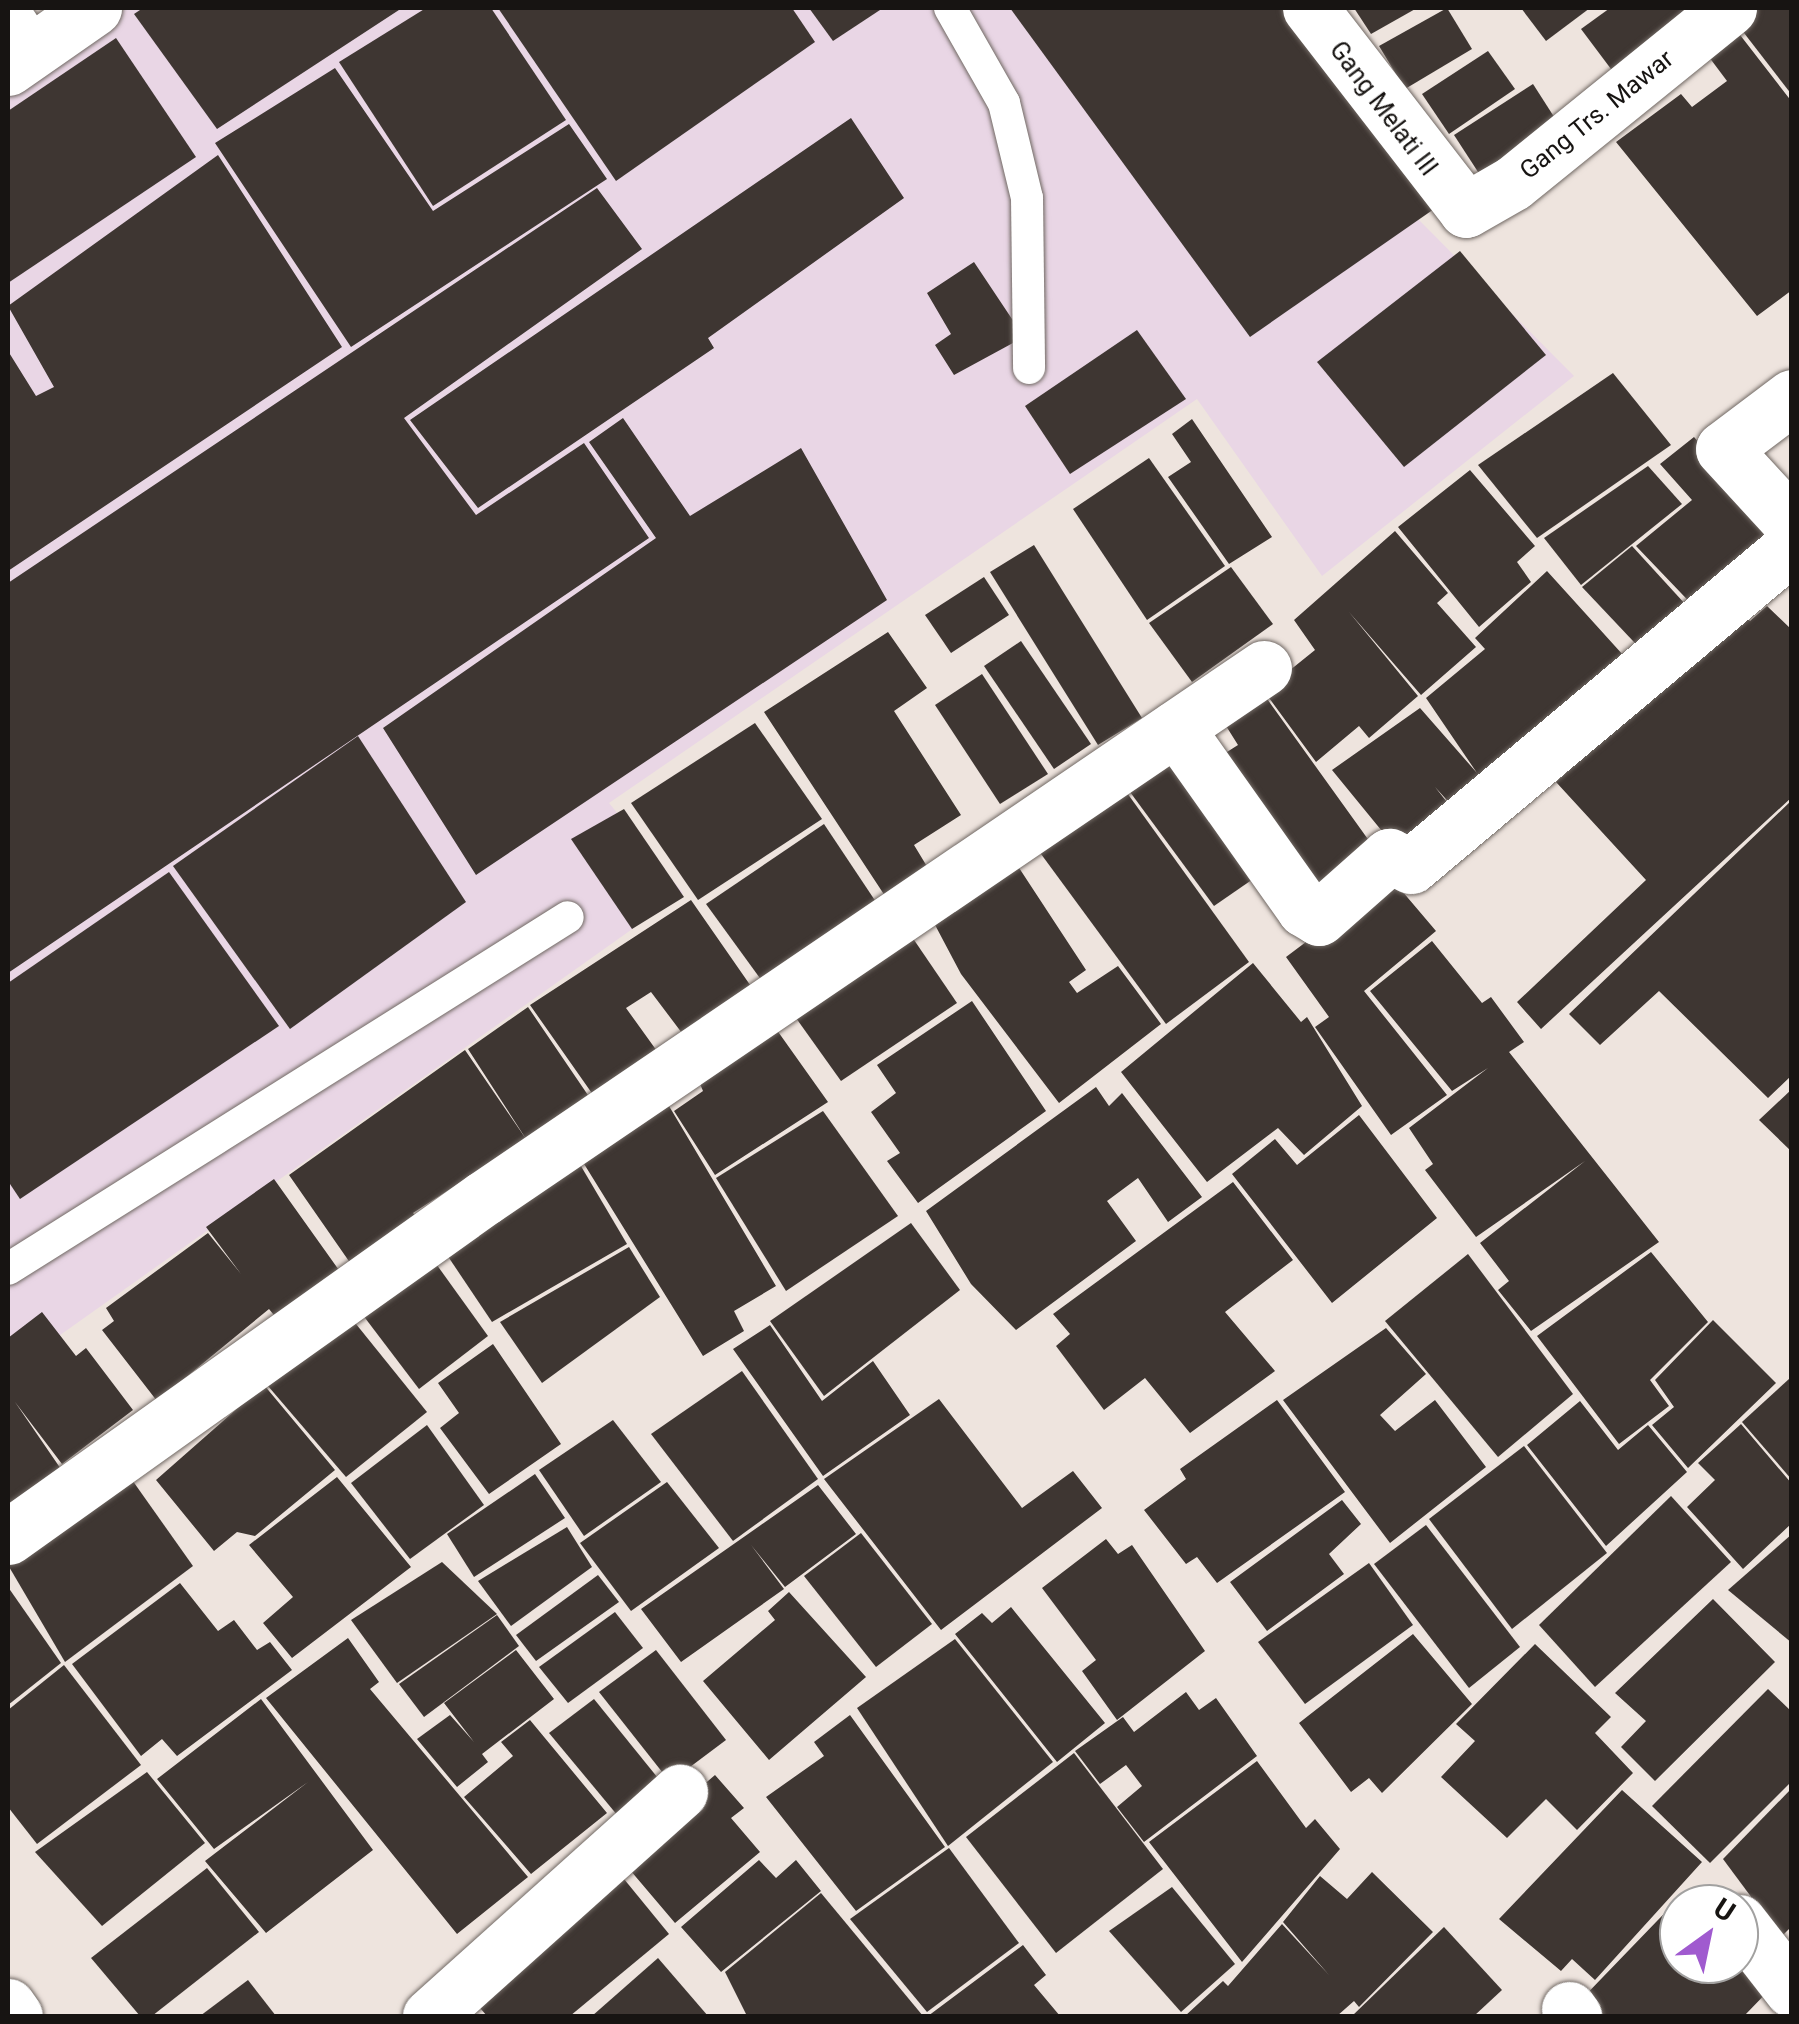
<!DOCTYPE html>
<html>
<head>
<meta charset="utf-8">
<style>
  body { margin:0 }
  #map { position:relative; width:1799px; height:2024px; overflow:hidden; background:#eee4de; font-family:Roboto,sans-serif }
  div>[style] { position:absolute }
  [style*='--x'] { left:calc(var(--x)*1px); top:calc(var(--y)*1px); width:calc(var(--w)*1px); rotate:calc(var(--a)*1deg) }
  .industrial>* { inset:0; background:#e9d6e5 }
  .building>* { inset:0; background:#3e3632 }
  .roads { filter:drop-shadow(0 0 2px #706863) drop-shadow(0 0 2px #706863) }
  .service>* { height:32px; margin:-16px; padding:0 16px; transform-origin:16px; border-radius:16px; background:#fff }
  .minor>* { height:55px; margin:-27.5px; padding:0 27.5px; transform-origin:27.5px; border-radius:27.5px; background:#fff }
  .tertiary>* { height:55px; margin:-27.5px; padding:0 27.5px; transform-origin:27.5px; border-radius:27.5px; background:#fff }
  .trunk>* { height:55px; margin:-27.5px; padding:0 27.5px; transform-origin:27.5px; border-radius:27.5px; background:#fff }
  span { translate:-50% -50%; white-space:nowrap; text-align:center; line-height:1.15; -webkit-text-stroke:10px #fff; paint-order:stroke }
  .street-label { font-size:25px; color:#171412 }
  .frame { position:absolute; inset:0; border:10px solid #171412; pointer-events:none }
  .north { position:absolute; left:1659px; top:1884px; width:100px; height:100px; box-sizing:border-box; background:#fff; border:2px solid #a2a1a0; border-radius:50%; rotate:33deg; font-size:28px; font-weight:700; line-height:40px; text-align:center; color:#171412 }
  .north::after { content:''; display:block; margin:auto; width:35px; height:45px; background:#a05acf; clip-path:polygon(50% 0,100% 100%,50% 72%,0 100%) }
</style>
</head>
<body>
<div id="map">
  <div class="industrial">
    <div style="clip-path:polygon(127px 8px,1285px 8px,1415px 216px,1574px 376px,1322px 576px,1197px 399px,609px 803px,683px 893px,8px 1372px,8px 89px)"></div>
  </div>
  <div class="building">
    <div style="clip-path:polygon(143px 8px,402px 8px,217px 129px,134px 14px)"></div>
    <div style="clip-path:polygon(426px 8px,491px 8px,566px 120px,433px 206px,339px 62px)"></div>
    <div style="clip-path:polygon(498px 8px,792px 8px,815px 42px,616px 181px)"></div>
    <div style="clip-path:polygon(809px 8px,883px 8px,833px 41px)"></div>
    <div style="clip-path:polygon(1010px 8px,1297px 8px,1434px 209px,1250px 337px)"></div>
    <div style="clip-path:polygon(1354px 8px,1417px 8px,1371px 34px)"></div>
    <div style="clip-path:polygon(1447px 8px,1472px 49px,1405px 89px,1379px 46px)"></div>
    <div style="clip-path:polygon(1521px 8px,1590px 8px,1546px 41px)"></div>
    <div style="clip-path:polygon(1610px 8px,1701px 8px,1614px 73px,1581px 29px)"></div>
    <div style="clip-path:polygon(1749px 8px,1792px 8px,1792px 95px,1734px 20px)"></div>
    <div style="clip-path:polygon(1730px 22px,1792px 102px,1792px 290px,1757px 316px,1616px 142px,1681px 94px,1692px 107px,1727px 81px,1700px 45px)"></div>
    <div style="clip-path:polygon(116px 38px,196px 157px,8px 283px,8px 111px)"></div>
    <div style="clip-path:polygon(1488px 51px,1515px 89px,1449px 134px,1422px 94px)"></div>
    <div style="clip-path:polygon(335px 68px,433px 211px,569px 124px,607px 179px,351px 347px,215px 143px)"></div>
    <div style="clip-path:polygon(1533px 84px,1558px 123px,1480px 175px,1454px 135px)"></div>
    <div style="clip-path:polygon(851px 118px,904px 198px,708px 338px,714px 348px,478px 508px,410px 420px)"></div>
    <div style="clip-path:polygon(218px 155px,342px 347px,8px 571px,8px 351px,36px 396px,54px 387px,8px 306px)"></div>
    <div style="clip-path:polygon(597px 188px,642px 249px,404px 418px,476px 515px,584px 443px,649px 538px,8px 973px,8px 583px)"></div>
    <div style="clip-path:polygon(1460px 251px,1546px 355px,1404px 467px,1317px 362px)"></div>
    <div style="clip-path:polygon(974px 262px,1024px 337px,954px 375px,935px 345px,951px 334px,927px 293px)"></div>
    <div style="clip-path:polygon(1137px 330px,1186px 399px,1070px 474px,1025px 406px)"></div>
    <div style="clip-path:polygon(1613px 373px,1671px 445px,1537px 538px,1478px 465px)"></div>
    <div style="clip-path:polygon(623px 418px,690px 516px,801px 448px,887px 600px,476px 875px,383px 728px,656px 538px,589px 442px)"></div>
    <div style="clip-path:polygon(1192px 419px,1272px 537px,1229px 564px,1168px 477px,1191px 462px,1172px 434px)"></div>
    <div style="clip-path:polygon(1694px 437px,1782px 538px,1703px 616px,1636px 546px,1692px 500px,1660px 464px)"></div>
    <div style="clip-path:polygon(1149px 458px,1225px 566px,1147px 620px,1073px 509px)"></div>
    <div style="clip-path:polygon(1648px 466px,1682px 504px,1581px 585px,1544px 538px)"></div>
    <div style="clip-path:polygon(1470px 470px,1535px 546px,1517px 562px,1531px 582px,1479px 627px,1398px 527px)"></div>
    <div style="clip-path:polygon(1395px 531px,1448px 593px,1437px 603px,1476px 647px,1421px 695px,1349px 612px,1418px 696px,1369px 738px,1359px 726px,1316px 762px,1264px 691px,1315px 650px,1294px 620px)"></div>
    <div style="clip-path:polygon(1034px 545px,1142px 718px,1098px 745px,990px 572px)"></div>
    <div style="clip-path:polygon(1632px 546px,1697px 617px,1650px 659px,1582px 587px)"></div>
    <div style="clip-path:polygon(1231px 567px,1273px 624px,1192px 682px,1149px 623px)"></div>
    <div style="clip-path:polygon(1547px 571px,1633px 666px,1455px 809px,1435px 787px,1458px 816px,1404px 858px,1332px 770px,1420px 708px,1477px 773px,1426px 698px,1485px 649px,1475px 638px)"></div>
    <div style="clip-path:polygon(984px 577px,1009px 615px,951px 653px,925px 615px)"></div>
    <div style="clip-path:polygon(1767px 606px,1792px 630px,1792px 797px,1541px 1029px,1517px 1002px,1646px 880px,1556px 782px,1742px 613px,1750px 621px)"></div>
    <div style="clip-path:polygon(888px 632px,927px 688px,894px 711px,961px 815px,914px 845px,931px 873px,889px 902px,764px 712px)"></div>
    <div style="clip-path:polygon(1021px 641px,1091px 744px,1054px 769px,984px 666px)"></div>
    <div style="clip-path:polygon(982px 674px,1048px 774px,1000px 804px,935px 705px)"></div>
    <div style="clip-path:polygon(1255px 682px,1380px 856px,1324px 896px,1208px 764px,1238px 745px,1216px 710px)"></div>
    <div style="clip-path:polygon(755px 723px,822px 819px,698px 900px,631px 803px)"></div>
    <div style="clip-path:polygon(358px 736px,466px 902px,290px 1029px,173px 866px)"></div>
    <div style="clip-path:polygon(1166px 745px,1256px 877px,1214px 906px,1119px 777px)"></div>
    <div style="clip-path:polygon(1117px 779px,1249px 962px,1166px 1024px,1030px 839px)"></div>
    <div style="clip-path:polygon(1792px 800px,1792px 1075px,1768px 1098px,1659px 991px,1600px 1045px,1569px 1014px)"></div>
    <div style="clip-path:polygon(624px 809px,684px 897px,632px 929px,571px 839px)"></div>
    <div style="clip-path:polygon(824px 824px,880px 908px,765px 985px,706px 904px)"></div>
    <div style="clip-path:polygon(1008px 851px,1086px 970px,1069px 982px,1077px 993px,1118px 966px,1161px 1024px,1059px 1103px,961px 974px,925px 906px)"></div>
    <div style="clip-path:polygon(169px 872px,279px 1026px,20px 1199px,8px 1181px,8px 983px)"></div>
    <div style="clip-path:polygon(1391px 878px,1436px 931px,1364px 991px,1447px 1095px,1391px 1135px,1315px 1027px,1329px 1017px,1286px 957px)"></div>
    <div style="clip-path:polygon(691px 900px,764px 1005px,694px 1049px,651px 992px,626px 1008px,667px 1065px,603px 1109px,530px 1005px)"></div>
    <div style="clip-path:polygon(910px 934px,957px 1003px,841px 1081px,791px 1011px)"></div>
    <div style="clip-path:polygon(1432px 941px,1482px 1003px,1491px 997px,1524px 1042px,1509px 1052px,1659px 1242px,1531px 1331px,1498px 1290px,1509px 1281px,1480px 1243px,1585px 1161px,1476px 1237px,1425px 1170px,1433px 1164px,1409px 1128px,1488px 1068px,1452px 1091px,1370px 991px)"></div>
    <div style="clip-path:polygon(1253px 963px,1301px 1022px,1307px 1017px,1362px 1106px,1304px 1155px,1278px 1128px,1207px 1182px,1121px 1072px)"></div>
    <div style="clip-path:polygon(972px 1001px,1046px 1111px,918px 1203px,887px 1161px,900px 1153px,871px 1112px,896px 1093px,877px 1065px)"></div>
    <div style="clip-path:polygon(528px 1007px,594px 1104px,488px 1178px,481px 1169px,413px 1213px,421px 1222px,353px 1267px,289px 1175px,465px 1050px,528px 1142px,468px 1049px)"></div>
    <div style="clip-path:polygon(774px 1026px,828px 1102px,715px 1175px,674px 1111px,703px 1091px,697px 1077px)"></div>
    <div style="clip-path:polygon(1096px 1087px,1109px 1106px,1122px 1093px,1202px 1197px,1168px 1222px,1138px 1178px,1107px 1201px,1136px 1241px,1016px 1330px,971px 1284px,926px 1211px)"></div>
    <div style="clip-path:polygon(1792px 1089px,1792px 1152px,1759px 1120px)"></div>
    <div style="clip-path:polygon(669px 1106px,776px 1286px,734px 1311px,744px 1331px,703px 1356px,581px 1159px)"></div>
    <div style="clip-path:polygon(823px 1111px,898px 1216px,786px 1291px,716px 1178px)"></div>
    <div style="clip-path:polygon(1359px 1115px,1437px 1218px,1332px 1303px,1232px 1174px,1275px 1139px,1297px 1165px)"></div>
    <div style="clip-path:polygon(575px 1156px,627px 1244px,492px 1322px,443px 1249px)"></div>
    <div style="clip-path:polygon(274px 1179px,341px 1273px,278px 1320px,269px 1309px,157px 1401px,102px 1330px,114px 1321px,106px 1308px,208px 1233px,241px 1274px,206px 1227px)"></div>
    <div style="clip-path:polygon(1233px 1182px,1293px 1260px,1225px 1312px,1275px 1371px,1190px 1433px,1145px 1378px,1104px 1410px,1056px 1346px,1070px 1334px,1053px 1314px)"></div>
    <div style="clip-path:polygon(911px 1223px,960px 1290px,824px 1396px,770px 1321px)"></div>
    <div style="clip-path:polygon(629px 1247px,660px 1297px,542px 1383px,500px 1322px)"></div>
    <div style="clip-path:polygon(1651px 1252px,1708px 1322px,1650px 1380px,1669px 1406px,1619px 1444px,1537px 1336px)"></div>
    <div style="clip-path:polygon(429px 1254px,488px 1336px,419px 1389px,356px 1306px)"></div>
    <div style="clip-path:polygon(1468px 1254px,1573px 1394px,1498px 1457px,1385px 1321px)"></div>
    <div style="clip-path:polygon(42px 1312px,76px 1356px,86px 1348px,133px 1410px,62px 1464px,15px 1402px,65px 1475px,8px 1507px,8px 1338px)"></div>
    <div style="clip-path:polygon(352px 1319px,427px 1412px,346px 1477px,268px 1386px)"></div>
    <div style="clip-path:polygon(1713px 1320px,1776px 1383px,1688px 1468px,1652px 1425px,1674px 1407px,1655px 1380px)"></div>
    <div style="clip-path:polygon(770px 1325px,822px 1401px,873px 1361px,910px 1415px,823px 1476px,733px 1349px)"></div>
    <div style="clip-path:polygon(1386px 1328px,1426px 1374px,1380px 1415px,1395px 1431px,1435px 1400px,1486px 1467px,1390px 1543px,1283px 1400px)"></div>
    <div style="clip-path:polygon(493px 1344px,561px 1444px,489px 1494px,440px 1428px,459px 1413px,438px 1383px)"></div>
    <div style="clip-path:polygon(742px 1371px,818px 1479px,733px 1541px,651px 1434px)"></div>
    <div style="clip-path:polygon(1789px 1379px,1792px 1382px,1792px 1480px,1742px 1422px)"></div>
    <div style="clip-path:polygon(264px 1385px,335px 1470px,255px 1536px,237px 1532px,214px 1551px,156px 1480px)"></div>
    <div style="clip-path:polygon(939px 1399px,1022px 1508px,1073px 1471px,1102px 1508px,941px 1630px,824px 1479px)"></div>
    <div style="clip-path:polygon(1277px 1400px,1345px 1492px,1217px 1583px,1197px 1557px,1186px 1564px,1144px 1510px,1186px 1479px,1180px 1469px)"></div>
    <div style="clip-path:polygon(1580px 1401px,1618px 1450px,1648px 1425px,1687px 1472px,1606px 1546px,1527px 1445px)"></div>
    <div style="clip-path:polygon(613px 1420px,661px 1482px,584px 1536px,539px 1470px)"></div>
    <div style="clip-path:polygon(1741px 1424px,1792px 1484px,1792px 1523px,1743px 1569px,1687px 1507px,1715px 1480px,1698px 1463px)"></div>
    <div style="clip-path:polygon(427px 1425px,484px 1505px,410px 1559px,351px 1483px)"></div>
    <div style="clip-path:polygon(1524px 1446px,1607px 1553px,1512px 1629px,1429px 1519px)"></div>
    <div style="clip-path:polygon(535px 1474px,565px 1518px,474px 1577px,447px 1534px)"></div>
    <div style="clip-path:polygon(130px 1477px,193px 1566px,65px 1662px,8px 1565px)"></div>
    <div style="clip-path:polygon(337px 1477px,411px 1567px,292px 1658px,263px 1623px,293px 1597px,249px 1545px)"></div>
    <div style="clip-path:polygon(667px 1482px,719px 1548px,631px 1611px,580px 1543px)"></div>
    <div style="clip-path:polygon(818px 1485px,856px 1534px,785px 1587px,751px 1545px,784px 1589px,681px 1662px,641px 1609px)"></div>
    <div style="clip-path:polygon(1671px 1496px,1731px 1562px,1595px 1687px,1539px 1625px)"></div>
    <div style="clip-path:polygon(1342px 1500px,1361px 1524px,1329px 1554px,1344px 1574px,1267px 1631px,1230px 1582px)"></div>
    <div style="clip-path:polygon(1426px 1525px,1520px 1647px,1469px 1688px,1374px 1564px)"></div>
    <div style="clip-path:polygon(567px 1527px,592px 1567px,511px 1626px,478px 1581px)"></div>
    <div style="clip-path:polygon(861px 1533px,932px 1624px,876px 1667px,804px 1576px)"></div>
    <div style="clip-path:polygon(1792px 1534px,1792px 1643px,1728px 1590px)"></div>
    <div style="clip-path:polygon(1106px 1539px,1118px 1554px,1132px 1545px,1205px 1651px,1117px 1720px,1082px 1671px,1096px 1660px,1042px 1588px)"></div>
    <div style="clip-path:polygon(442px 1562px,497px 1614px,397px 1683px,351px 1620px)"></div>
    <div style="clip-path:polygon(1369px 1563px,1413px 1625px,1305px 1704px,1258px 1642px)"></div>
    <div style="clip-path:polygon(598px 1575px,619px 1602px,536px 1661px,516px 1635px)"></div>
    <div style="clip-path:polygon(180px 1583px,218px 1631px,234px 1620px,257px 1650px,270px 1642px,292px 1670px,177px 1756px,162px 1739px,141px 1756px,72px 1664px)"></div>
    <div style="clip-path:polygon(8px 1587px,61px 1663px,8px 1705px)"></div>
    <div style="clip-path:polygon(789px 1592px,866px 1677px,769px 1760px,703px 1681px,775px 1620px,768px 1611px)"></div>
    <div style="clip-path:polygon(1713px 1599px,1775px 1662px,1655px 1781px,1621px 1747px,1646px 1721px,1615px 1693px)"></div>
    <div style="clip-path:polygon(1011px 1607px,1105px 1723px,1057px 1762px,955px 1634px,982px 1613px,992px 1623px)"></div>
    <div style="clip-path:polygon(615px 1612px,643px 1648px,568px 1703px,539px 1667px)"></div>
    <div style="clip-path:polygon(497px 1615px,519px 1646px,424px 1717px,399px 1684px)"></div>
    <div style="clip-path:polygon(1413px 1634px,1472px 1704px,1382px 1793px,1369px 1778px,1351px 1792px,1299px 1723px)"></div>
    <div style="clip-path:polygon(348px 1638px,379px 1682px,370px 1689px,528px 1877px,457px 1934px,266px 1698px)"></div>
    <div style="clip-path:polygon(955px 1639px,1053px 1762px,948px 1846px,857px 1708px)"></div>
    <div style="clip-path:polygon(1535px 1644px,1611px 1717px,1595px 1733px,1633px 1773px,1577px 1830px,1546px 1799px,1507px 1838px,1441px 1777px,1475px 1741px,1456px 1724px)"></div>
    <div style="clip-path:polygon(516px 1650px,554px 1699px,482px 1754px,488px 1762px,457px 1787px,417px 1739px,450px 1715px,474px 1742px,444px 1703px)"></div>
    <div style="clip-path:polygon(656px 1650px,726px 1740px,670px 1782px,599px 1692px)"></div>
    <div style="clip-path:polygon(64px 1665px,141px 1765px,37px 1844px,8px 1807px,8px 1710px)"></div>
    <div style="clip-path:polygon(1768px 1689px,1792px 1712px,1792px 1781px,1710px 1863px,1652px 1806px)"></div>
    <div style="clip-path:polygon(1186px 1692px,1199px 1710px,1216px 1698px,1257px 1756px,1144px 1842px,1117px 1807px,1142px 1786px,1126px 1765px,1100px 1784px,1075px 1751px,1123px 1717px,1134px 1732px)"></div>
    <div style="clip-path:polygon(261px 1699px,373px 1850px,266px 1933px,205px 1861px,308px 1782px,214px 1849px,157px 1779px)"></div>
    <div style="clip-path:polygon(594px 1699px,666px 1788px,623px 1822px,549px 1733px)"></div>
    <div style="clip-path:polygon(850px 1715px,945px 1847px,856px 1911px,766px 1797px,824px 1756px,814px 1742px)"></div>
    <div style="clip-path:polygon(530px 1720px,607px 1813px,531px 1874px,464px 1797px,513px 1756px,501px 1742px)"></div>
    <div style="clip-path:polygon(1074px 1753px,1163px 1869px,1056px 1953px,966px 1837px)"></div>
    <div style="clip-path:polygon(1257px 1761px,1306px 1828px,1315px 1819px,1340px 1849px,1242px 1962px,1149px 1842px)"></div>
    <div style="clip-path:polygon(147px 1772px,205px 1843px,102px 1926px,35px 1852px)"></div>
    <div style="clip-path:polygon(715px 1775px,744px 1808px,731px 1818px,760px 1852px,675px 1923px,619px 1857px)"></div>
    <div style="clip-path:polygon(1792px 1788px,1792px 1926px,1781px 1937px,1723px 1859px)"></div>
    <div style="clip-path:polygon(1622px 1790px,1702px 1862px,1595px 1980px,1572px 1959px,1561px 1971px,1499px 1919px)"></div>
    <div style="clip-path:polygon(949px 1848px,1019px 1943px,927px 2012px,850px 1919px)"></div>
    <div style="clip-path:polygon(759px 1860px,776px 1878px,796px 1860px,821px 1891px,721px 1972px,681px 1927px)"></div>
    <div style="clip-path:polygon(207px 1868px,259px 1932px,152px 2016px,140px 2016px,91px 1958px)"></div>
    <div style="clip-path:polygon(615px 1868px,669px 1934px,570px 2016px,487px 2016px,465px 1991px)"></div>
    <div style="clip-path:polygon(1372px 1872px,1433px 1932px,1359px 2007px,1354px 2001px,1337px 2016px,1185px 2016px,1223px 1981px,1228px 1986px,1282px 1924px,1329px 1975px,1283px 1922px,1320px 1876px,1347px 1899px)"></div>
    <div style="clip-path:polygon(1172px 1887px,1235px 1964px,1181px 2012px,1109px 1931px)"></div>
    <div style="clip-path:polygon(821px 1893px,923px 2016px,747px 2016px,725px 1972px)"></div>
    <div style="clip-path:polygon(1684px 1893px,1695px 1904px,1679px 1904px,1679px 1964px,1739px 1964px,1776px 1983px,1744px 2016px,1586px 2016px,1575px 2006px)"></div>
    <div style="clip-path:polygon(1444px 1927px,1502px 1990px,1474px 2016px,1352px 2016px)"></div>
    <div style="clip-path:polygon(1023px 1945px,1046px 1975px,1034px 1985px,1060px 2016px,928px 2016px)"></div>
    <div style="clip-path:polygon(658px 1958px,708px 2016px,592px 2016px)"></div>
    <div style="clip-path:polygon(248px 1980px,276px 2016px,200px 2016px)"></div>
  </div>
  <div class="roads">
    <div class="service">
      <div style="--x:950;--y:8;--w:109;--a:60.4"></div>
      <div style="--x:1004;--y:103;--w:98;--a:76.4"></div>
      <div style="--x:1027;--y:198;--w:170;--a:89.3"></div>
      <div style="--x:8;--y:1269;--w:661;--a:-32.15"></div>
    </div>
    <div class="minor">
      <div style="--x:1310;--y:8;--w:255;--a:52.3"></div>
      <div style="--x:1466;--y:210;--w:54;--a:-29.9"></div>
      <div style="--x:1513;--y:183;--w:278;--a:-39"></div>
      <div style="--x:8;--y:22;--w:37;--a:56"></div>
      <div style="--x:1792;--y:397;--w:86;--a:143"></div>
      <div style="--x:1723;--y:449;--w:102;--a:47.4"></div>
      <div style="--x:1176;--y:728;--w:222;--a:54.7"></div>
      <div style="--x:1304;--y:909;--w:17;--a:31"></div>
      <div style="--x:1319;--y:918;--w:94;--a:-41.5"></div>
      <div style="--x:1389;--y:856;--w:24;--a:24"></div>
      <div style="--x:1411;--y:866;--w:498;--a:-40"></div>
      <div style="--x:8;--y:1537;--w:584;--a:-35.46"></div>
      <div style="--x:484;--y:1198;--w:943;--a:-34.2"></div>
      <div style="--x:1739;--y:1922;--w:86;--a:52.1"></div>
      <div style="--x:1569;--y:2009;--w:9;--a:54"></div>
      <div style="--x:430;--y:2016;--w:336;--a:-41.9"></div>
    </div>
    <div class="tertiary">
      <div style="--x:8;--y:68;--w:105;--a:-34.9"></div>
    </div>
    <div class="trunk">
      <div style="--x:8;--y:2006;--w:12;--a:55"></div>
    </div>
  </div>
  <div class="street-label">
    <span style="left:1383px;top:109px;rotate:53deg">Gang Melati III</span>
    <span style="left:1597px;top:115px;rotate:-39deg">Gang Trs. Mawar</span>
  </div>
  <div class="frame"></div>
  <div class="north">U</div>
</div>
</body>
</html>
